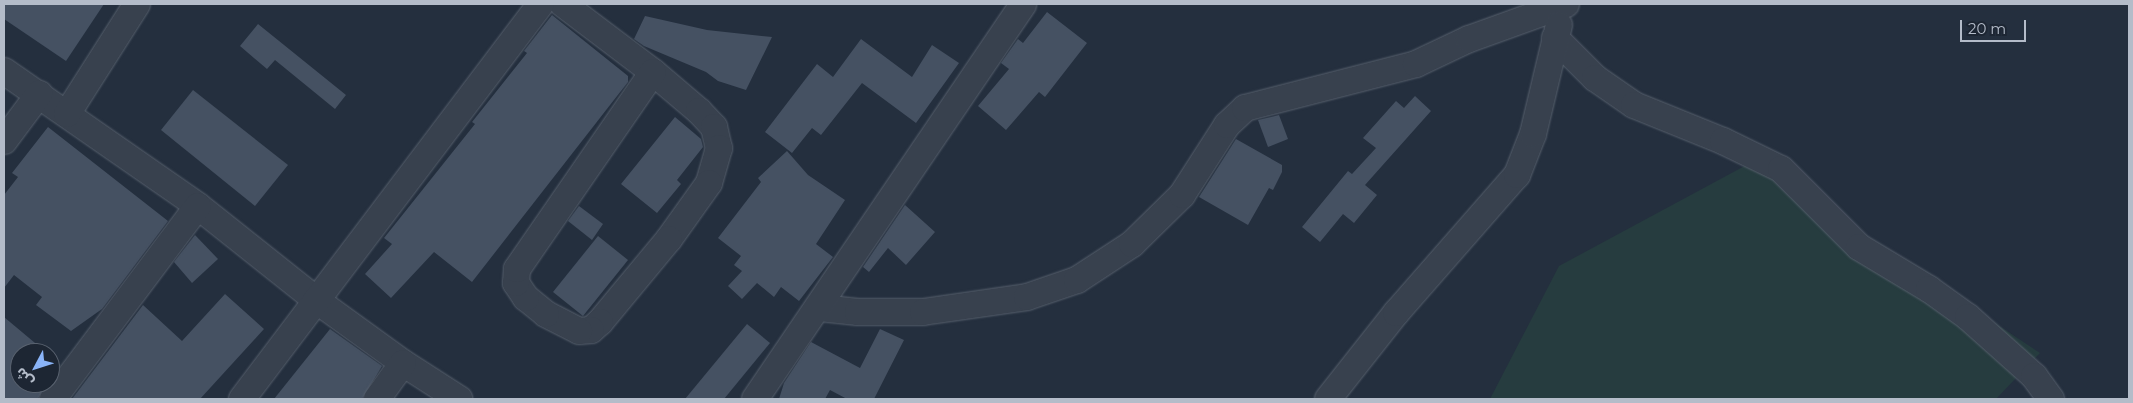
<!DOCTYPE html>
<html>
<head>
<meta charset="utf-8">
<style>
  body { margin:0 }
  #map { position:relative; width:2133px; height:403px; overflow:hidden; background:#242f3e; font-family:Montserrat,"Noto Sans Arabic",sans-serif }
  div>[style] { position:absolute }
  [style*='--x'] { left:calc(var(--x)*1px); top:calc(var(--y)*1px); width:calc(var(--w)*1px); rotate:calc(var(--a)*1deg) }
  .green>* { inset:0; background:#263c3f }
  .building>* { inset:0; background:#455162 }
  .roads { filter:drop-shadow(0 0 1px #565f6c) drop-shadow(0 0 1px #565f6c) }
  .minor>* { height:26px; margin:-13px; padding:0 13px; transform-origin:13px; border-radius:13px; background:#38414e }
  span { translate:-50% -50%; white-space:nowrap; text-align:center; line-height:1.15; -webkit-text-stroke:4px #1d2633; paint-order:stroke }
  .frame { position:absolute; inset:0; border:5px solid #b4bcc9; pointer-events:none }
  .north { position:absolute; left:10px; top:343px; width:50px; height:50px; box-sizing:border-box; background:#1d2633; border:1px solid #59626f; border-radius:50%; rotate:230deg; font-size:14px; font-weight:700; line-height:20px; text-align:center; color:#b4bcc9 }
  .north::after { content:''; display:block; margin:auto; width:18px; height:22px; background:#8ab4f8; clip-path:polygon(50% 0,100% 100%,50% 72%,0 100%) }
  .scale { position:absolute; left:1960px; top:20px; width:66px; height:22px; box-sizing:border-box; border:2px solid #b4bcc9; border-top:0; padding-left:6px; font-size:15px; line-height:18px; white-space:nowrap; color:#b4bcc9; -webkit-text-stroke:4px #1d2633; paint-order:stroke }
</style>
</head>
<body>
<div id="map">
  <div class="green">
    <div style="clip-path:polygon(1752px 162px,2040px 353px,1996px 399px,1490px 399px,1559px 266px)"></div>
  </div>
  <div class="building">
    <div style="clip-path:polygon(4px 4px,104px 4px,66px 61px,4px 19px)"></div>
    <div style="clip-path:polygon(1047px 12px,1087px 43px,1045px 97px,1039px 92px,1006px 130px,978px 106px,1009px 69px,1001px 63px,1018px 39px,1023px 43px)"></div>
    <div style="clip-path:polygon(552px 15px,628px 76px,628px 82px,472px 282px,434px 252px,391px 298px,365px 274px,392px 244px,384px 238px,475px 124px,472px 122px,527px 53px,524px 51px)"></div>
    <div style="clip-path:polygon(645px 16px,707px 30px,772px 37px,746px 90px,718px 81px,706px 72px,644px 46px,634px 39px)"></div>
    <div style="clip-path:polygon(258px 24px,346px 95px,335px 109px,275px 60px,267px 69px,240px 46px)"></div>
    <div style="clip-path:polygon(861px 39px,912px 77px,932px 45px,959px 63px,916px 123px,862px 83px,821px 135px,812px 128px,792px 153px,765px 132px,817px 64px,833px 77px)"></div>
    <div style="clip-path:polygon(193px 90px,288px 165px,255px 206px,161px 130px)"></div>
    <div style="clip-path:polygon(1415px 96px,1431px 111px,1365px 185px,1377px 195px,1354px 223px,1343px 214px,1320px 242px,1302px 227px,1348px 171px,1352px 174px,1376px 148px,1363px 138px,1396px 101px,1404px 108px)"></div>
    <div style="clip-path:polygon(1279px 115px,1288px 139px,1268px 147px,1258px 120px)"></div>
    <div style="clip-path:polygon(675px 117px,701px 139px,703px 147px,677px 180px,681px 184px,657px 213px,621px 184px)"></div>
    <div style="clip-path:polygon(48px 127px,168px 221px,102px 309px,71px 331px,36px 305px,42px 297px,14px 275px,4px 288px,4px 195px,18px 177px,12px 173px)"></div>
    <div style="clip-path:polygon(1236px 139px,1282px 165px,1282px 172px,1273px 190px,1269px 188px,1248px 225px,1199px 197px)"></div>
    <div style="clip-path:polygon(787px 151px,808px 175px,845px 200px,816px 244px,833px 257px,799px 301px,781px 287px,774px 297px,757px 283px,742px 299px,728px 286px,742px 271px,734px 265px,741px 256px,718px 238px,761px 182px,758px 178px)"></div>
    <div style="clip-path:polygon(905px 205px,935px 232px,906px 265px,888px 248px,869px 272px,863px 267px)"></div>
    <div style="clip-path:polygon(579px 206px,603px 224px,592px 240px,568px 221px)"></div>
    <div style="clip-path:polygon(195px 235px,218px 259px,192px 283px,174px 262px)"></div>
    <div style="clip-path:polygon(598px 236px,628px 260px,583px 316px,553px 292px)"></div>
    <div style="clip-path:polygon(225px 294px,264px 329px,200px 399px,72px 399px,143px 305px,182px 341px)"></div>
    <div style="clip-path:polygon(4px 317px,47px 353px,20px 353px,20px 383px,46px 383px,38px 399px,4px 399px)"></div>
    <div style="clip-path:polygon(747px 324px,770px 343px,724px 399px,685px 399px)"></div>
    <div style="clip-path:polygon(330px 329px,382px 366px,362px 399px,274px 399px)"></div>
    <div style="clip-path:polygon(880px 329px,904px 340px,874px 399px,847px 399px,830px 390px,825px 399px,779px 399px,784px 383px,811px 342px,860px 368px)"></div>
    <div style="clip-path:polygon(50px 356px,60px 365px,50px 378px)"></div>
  </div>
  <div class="roads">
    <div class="minor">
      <div style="--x:563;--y:4;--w:113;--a:37.1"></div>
      <div style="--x:653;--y:72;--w:60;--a:40.3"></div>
      <div style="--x:699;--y:111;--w:22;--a:47"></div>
      <div style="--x:714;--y:127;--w:22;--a:77"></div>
      <div style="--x:719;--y:148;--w:36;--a:106"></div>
      <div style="--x:709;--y:183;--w:69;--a:125.5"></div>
      <div style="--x:669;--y:239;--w:108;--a:129.7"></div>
      <div style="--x:600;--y:322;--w:12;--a:138"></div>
      <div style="--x:591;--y:330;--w:12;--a:175"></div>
      <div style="--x:579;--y:331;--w:37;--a:-153"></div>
      <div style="--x:546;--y:314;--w:26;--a:-141"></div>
      <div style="--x:526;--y:298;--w:18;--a:-124"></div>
      <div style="--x:516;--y:283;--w:14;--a:-86"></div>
      <div style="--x:517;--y:269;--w:239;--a:-55.4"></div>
      <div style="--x:1555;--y:38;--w:57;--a:45"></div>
      <div style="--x:1595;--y:78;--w:47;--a:34.7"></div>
      <div style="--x:1634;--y:105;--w:96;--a:22"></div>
      <div style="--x:1723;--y:141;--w:64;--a:25.8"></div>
      <div style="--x:1781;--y:169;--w:110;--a:45"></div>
      <div style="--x:1859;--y:247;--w:82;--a:31"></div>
      <div style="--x:1929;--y:289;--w:48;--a:35.7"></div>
      <div style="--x:1968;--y:317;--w:89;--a:41.8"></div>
      <div style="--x:2034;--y:376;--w:29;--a:54"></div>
      <div style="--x:4;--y:71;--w:236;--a:34.8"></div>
      <div style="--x:198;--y:206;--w:151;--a:38.5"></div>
      <div style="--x:316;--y:300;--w:107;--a:35.9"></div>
      <div style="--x:403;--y:363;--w:67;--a:32.7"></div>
      <div style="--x:67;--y:114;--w:130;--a:-57.5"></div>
      <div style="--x:4;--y:141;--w:59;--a:-53.3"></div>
      <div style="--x:820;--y:308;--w:38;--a:6"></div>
      <div style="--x:858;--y:312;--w:65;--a:0"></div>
      <div style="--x:923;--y:312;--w:105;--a:-8.2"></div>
      <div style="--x:1027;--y:297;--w:53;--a:-18.8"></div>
      <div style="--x:1077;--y:280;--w:66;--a:-33.2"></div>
      <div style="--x:1132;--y:244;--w:70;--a:-44.4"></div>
      <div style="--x:1182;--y:195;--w:83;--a:-57.3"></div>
      <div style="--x:1227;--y:125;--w:25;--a:-43"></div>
      <div style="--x:1245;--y:108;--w:177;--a:-14.4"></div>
      <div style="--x:1416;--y:64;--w:59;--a:-25.3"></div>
      <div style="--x:1469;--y:39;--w:103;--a:-19.8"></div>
      <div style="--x:53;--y:399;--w:241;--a:-53.1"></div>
      <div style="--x:242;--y:399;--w:495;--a:-52.9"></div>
      <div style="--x:377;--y:399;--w:44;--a:-54.2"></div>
      <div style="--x:755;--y:399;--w:477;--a:-55.8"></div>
      <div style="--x:1328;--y:399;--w:110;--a:-51.7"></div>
      <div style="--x:1396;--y:313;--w:184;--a:-48.8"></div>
      <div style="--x:1517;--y:175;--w:44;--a:-68.7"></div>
      <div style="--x:1533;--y:134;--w:112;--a:-76.6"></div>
    </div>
  </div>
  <div class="frame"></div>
  <div class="north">ش</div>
  <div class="scale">20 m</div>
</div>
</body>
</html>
